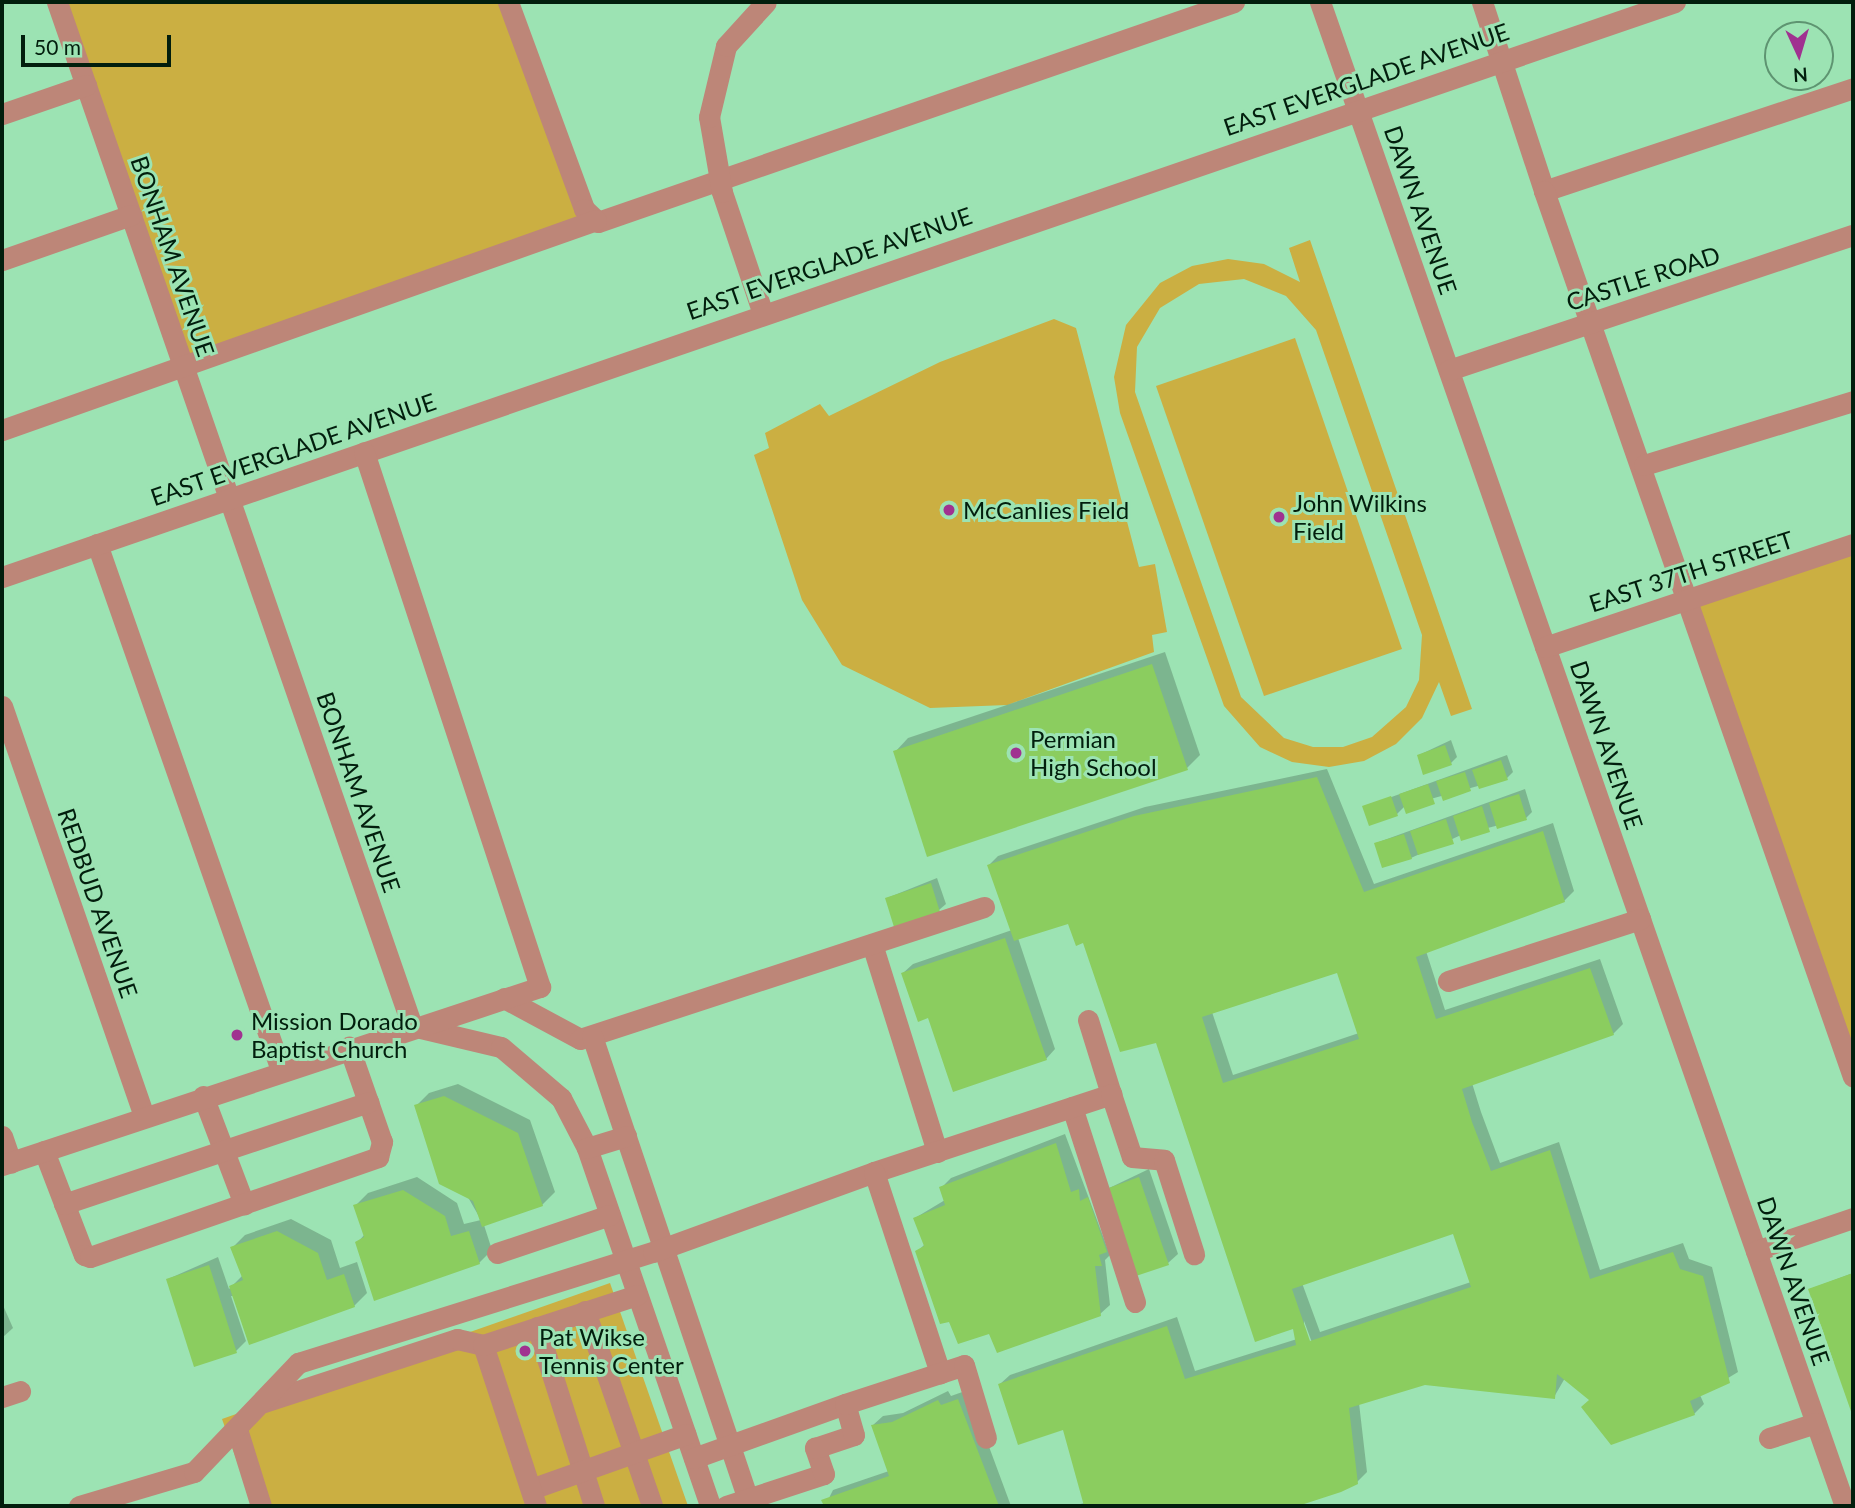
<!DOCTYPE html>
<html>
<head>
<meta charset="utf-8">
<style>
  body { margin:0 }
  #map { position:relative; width:1855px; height:1508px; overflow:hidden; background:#9ce3b3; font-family:Lato,sans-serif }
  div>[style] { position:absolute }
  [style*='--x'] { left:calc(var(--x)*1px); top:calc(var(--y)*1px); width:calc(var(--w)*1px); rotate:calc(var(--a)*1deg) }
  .green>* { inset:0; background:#cbaf42 }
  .shadow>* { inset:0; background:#0003 }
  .building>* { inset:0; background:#8bcd5f }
  .minor>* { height:21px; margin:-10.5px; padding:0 10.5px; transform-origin:10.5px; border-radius:10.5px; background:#bd8678 }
  .dots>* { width:19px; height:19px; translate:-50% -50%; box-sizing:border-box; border:4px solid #9ce3b3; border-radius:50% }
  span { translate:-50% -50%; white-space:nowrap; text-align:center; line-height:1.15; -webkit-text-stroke:6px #9ce3b3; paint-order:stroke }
  .street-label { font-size:24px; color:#021e0d }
  .poi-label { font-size:24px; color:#021e0d }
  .left { translate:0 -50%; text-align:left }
  .frame { position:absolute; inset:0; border:4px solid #021e0d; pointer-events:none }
  .north { position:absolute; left:1764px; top:21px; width:70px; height:70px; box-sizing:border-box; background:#9ce3b3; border:2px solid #5e9471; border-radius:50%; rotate:176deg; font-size:19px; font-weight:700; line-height:28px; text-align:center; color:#021e0d }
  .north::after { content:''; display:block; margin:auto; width:24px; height:32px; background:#a03290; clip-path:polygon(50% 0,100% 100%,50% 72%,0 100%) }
  .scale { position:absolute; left:21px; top:35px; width:150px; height:32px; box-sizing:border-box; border:4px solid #021e0d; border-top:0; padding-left:9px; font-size:21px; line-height:24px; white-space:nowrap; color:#021e0d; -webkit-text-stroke:5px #9ce3b3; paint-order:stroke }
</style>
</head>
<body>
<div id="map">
  <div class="green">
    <div style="clip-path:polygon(56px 2px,504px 2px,583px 230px,183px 367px)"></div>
    <div style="clip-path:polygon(evenodd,1310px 240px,1472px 709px,1451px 716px,1439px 682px,1422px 718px,1396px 744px,1364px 761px,1329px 767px,1292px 762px,1260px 747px,1224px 706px,1120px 413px,1114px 377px,1126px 325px,1160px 283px,1192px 266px,1228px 259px,1264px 264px,1300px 282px,1289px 248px,1310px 240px,1244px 279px,1286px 296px,1316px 330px,1422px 635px,1419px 680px,1406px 707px,1372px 737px,1343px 747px,1313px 747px,1284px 738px,1241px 697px,1135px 392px,1137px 347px,1160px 308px,1199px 284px,1244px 279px)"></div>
    <div style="clip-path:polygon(1054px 319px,1076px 328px,1139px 567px,1155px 564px,1167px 632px,1152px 635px,1154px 652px,1007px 705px,930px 708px,842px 665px,802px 600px,754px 455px,769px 448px,765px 433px,820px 404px,829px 416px,940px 362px)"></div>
    <div style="clip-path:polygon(1295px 338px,1402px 649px,1264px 696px,1156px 386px)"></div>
    <div style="clip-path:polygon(1853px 544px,1853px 1066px,1679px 602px)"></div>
    <div style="clip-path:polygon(610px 1283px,688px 1506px,253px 1506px,222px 1419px)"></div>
  </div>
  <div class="shadow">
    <div style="clip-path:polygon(1165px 652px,1200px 755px,1187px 768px,895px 752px,908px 738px)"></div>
    <div style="clip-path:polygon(1451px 740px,1457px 757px,1451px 763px,1419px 755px)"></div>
    <div style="clip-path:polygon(1507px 755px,1513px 772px,1507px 778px,1405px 806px,1397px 814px,1364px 807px)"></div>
    <div style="clip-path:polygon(evenodd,1327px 769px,1374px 884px,1553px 823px,1574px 891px,1564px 901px,1426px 951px,1445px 1010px,1600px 959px,1623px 1024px,1613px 1034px,1472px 1083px,1481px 1112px,1500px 1163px,1559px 1142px,1600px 1270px,1683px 1243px,1689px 1259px,1712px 1267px,1738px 1372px,1700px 1395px,1704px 1404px,1694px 1414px,1591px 1400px,1565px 1378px,1554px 1397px,1425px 1383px,1359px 1403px,1367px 1472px,1357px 1482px,1288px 1506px,1073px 1506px,1088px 1502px,1064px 1428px,1000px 1384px,1010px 1375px,1177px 1317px,1195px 1371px,1297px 1339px,1295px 1327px,1157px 1041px,1069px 922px,1018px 938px,1055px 1049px,1046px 1059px,929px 1016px,903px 973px,913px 964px,1012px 930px,989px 865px,998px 856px,1145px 807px,1327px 769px,1338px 970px,1359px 1033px,1233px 1075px,1212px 1012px,1338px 970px,1327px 769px,1455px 1231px,1471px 1282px,1320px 1332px,1302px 1283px,1455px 1231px,1327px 769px,1304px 1321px,1314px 1348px,1311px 1349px,1304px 1330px,1304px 1321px)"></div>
    <div style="clip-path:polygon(1525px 789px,1532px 812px,1526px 818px,1461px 835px,1411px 858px,1376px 843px)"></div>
    <div style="clip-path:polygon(937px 878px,946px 904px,939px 910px,887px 898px)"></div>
    <div style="clip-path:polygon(458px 1084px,530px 1120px,555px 1192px,542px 1205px,484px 1225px,492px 1250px,479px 1263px,357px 1243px,365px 1234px,355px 1206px,368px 1193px,417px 1177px,457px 1203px,464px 1224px,481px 1220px,416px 1106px,429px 1093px)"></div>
    <div style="clip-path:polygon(1065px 1134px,1110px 1255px,1105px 1260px,1110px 1305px,1100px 1314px,990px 1332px,917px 1252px,925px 1244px,915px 1218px,945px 1200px,941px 1188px,951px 1178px)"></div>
    <div style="clip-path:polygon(1149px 1169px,1178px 1254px,1168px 1263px,1105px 1190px)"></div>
    <div style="clip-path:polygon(291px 1219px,331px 1240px,340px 1268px,357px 1262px,367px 1293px,354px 1306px,231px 1296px,246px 1341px,236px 1351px,168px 1279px,218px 1257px,229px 1289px,243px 1275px,232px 1248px,245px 1235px)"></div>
    <div style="clip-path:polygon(1853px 1273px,1853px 1413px,1810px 1289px)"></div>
    <div style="clip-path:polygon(2px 1303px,13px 1328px,2px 1338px)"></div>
    <div style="clip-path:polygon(968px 1390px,1011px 1506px,825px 1506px,833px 1490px,889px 1471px,873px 1425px,883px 1416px,903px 1413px,948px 1391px,951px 1396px)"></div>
  </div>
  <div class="building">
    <div style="clip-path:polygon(1152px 664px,1188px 770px,927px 857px,893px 751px)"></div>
    <div style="clip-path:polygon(1445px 745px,1452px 765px,1423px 775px,1417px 755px)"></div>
    <div style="clip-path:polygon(1501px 760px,1508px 780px,1479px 789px,1472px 770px)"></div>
    <div style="clip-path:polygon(1465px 772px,1471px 791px,1443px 801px,1436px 781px)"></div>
    <div style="clip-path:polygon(evenodd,1317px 777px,1364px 892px,1543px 831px,1565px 902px,1416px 957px,1436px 1019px,1590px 968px,1614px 1035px,1462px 1089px,1472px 1122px,1491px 1171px,1550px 1150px,1590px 1279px,1673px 1252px,1680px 1269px,1703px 1276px,1730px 1383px,1690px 1401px,1695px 1415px,1611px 1445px,1581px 1407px,1589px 1400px,1557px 1374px,1555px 1399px,1425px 1385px,1349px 1408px,1358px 1484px,1341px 1492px,1298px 1506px,1084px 1506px,1063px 1430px,1018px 1445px,998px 1384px,1167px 1326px,1185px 1379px,1296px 1345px,1293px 1329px,1255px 1342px,1156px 1043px,1120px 1052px,1083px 943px,1076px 946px,1068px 924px,1014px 941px,987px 865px,1134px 816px,1317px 777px,1337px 973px,1359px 1039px,1223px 1083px,1202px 1017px,1337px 973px,1317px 777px,1453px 1234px,1471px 1287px,1310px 1341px,1292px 1289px,1453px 1234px)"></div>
    <div style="clip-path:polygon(1428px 784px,1435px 804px,1406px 814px,1399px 794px)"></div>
    <div style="clip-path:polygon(1519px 794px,1527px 820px,1497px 829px,1489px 803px)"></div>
    <div style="clip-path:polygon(1391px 796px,1398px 816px,1369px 826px,1362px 806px)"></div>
    <div style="clip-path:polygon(1482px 806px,1490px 832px,1461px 841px,1453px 816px)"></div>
    <div style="clip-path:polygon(1446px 819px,1454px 844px,1418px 855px,1410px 831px)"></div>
    <div style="clip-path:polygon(1404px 834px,1412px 859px,1382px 868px,1374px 843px)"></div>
    <div style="clip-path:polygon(931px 883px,940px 912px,894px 927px,885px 898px)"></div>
    <div style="clip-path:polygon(1005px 938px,1047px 1060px,953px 1092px,928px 1018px,918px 1022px,901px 973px)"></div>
    <div style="clip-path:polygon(444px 1096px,518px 1133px,543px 1206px,482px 1227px,473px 1201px,439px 1184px,414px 1105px)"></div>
    <div style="clip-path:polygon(1056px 1143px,1071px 1192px,1079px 1189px,1080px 1201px,1088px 1197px,1107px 1252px,1099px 1255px,1102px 1266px,1095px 1266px,1101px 1316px,997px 1353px,989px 1334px,958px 1344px,949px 1322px,940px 1324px,915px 1251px,924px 1246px,913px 1218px,945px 1205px,939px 1187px)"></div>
    <div style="clip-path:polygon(1139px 1177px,1169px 1265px,1133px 1277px,1103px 1190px)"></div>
    <div style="clip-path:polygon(403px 1190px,445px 1216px,451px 1236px,469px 1231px,480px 1264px,374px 1301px,355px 1242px,364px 1237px,353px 1205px)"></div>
    <div style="clip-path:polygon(277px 1231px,318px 1253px,327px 1280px,344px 1274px,355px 1307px,249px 1345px,229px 1286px,243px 1280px,230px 1247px)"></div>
    <div style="clip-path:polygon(209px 1265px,237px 1353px,194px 1367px,166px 1279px)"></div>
    <div style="clip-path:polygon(1853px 1273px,1853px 1417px,1808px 1289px)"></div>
    <div style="clip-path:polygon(958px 1399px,999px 1506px,824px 1506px,821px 1500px,889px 1476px,871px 1425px,892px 1422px,938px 1400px,941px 1405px)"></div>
  </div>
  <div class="minor">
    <div style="--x:57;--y:2;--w:1084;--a:70.88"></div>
    <div style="--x:412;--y:1026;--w:91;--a:13.3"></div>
    <div style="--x:501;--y:1047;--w:79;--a:40.4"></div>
    <div style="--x:561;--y:1098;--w:56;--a:62.5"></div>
    <div style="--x:587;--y:1148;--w:379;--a:71"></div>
    <div style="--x:508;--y:2;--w:221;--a:69.8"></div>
    <div style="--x:584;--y:209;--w:19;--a:43"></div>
    <div style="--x:598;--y:222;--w:673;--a:-19.08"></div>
    <div style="--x:1320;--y:2;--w:1593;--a:70.76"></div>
    <div style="--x:1482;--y:2;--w:199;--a:71.8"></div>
    <div style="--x:1544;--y:191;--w:326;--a:-18.4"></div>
    <div style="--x:2;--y:114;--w:89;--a:-19"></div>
    <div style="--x:1544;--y:191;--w:938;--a:70.77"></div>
    <div style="--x:2;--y:260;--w:137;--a:-19.2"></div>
    <div style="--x:763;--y:314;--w:129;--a:-108.6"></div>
    <div style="--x:722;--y:192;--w:76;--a:-99.8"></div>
    <div style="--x:709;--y:117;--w:73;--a:-76.5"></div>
    <div style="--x:726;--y:46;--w:59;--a:-47.7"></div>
    <div style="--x:1449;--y:370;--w:426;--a:-18.5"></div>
    <div style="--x:2;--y:430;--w:630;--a:-19.47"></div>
    <div style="--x:1644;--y:465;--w:219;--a:-17"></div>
    <div style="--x:97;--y:544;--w:557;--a:70.72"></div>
    <div style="--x:2;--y:577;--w:1769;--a:-18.97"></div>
    <div style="--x:1545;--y:647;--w:325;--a:-18.5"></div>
    <div style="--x:2;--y:706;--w:435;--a:70.9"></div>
    <div style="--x:872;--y:944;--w:218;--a:72.6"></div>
    <div style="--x:1448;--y:981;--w:202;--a:-17.9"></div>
    <div style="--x:504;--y:998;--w:86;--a:28.3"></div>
    <div style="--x:580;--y:1039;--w:425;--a:-18.1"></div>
    <div style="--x:1088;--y:1020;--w:77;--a:72.7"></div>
    <div style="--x:592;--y:1036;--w:489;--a:71.4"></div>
    <div style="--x:203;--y:1096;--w:116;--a:69.2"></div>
    <div style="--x:1072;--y:1107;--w:205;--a:72.1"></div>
    <div style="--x:2;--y:1136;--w:28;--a:71"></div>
    <div style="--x:587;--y:1148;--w:41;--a:-17.1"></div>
    <div style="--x:44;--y:1151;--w:111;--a:69"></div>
    <div style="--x:84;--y:1255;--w:6;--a:18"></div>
    <div style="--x:90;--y:1257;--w:305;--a:-19.1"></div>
    <div style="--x:378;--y:1157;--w:16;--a:-75"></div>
    <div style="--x:382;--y:1142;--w:101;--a:-109.2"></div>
    <div style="--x:2;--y:1165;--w:567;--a:-18.31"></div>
    <div style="--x:540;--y:987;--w:563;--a:-108.21"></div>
    <div style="--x:874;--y:1172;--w:250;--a:-18.2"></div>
    <div style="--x:1111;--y:1094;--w:66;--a:71.6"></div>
    <div style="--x:1132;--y:1157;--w:32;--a:5"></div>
    <div style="--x:1164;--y:1160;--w:99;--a:72.3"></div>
    <div style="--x:64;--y:1204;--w:321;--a:-18.5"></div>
    <div style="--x:1756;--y:1251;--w:102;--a:-18.8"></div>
    <div style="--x:497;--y:1253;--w:119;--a:-18.6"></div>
    <div style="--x:585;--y:1311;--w:206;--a:71"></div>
    <div style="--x:537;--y:1327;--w:188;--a:72.3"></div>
    <div style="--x:2;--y:1397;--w:19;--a:-18"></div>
    <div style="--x:264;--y:1402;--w:203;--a:-18.1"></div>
    <div style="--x:457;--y:1339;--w:27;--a:13"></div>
    <div style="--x:237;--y:1429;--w:81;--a:72.7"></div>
    <div style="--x:1769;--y:1438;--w:49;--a:-17.7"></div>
    <div style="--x:694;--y:1458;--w:160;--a:-19.7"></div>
    <div style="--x:531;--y:1489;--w:164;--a:-19.5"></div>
    <div style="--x:79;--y:1506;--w:120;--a:-16.5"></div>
    <div style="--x:194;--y:1472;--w:151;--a:-46.3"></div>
    <div style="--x:298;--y:1363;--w:372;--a:-17.4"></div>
    <div style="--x:653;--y:1252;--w:235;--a:-19.9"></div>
    <div style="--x:874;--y:1172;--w:212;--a:71.8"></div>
    <div style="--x:536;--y:1506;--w:169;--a:-108.2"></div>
    <div style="--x:483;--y:1345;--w:162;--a:-18"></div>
    <div style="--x:726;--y:1506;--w:103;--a:-18.1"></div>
    <div style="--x:824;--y:1474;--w:28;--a:-109"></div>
    <div style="--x:815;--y:1448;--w:41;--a:-18.4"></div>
    <div style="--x:854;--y:1435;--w:32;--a:-106"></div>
    <div style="--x:845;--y:1404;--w:125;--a:-18.1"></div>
    <div style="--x:964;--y:1365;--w:76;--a:73.2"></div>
  </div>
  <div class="dots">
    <div style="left:949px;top:510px;background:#a03290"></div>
    <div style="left:1279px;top:517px;background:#a03290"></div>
    <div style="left:1016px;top:753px;background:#a03290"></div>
    <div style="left:237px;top:1035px;background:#a03290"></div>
    <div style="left:525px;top:1351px;background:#a03290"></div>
  </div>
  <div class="street-label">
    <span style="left:1366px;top:79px;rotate:-19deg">EAST EVERGLADE AVENUE</span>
    <span style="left:1421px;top:210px;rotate:71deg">DAWN AVENUE</span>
    <span style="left:173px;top:256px;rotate:71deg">BONHAM AVENUE</span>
    <span style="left:829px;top:263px;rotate:-19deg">EAST EVERGLADE AVENUE</span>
    <span style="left:1643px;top:278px;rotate:-18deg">CASTLE ROAD</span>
    <span style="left:293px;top:449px;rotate:-19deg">EAST EVERGLADE AVENUE</span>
    <span style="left:1691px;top:571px;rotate:-18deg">EAST 37TH STREET</span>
    <span style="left:1607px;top:745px;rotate:71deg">DAWN AVENUE</span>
    <span style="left:359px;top:792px;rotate:71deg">BONHAM AVENUE</span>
    <span style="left:98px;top:903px;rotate:71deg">REDBUD AVENUE</span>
    <span style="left:1794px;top:1281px;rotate:71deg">DAWN AVENUE</span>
  </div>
  <div class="poi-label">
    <span class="left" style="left:1293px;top:517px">John Wilkins<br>Field</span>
    <span class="left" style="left:963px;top:510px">McCanlies Field</span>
    <span class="left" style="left:1030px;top:753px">Permian<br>High School</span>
    <span class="left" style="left:251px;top:1035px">Mission Dorado<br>Baptist Church</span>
    <span class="left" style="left:539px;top:1351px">Pat Wikse<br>Tennis Center</span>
  </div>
  <div class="frame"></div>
  <div class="north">N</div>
  <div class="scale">50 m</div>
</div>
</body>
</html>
